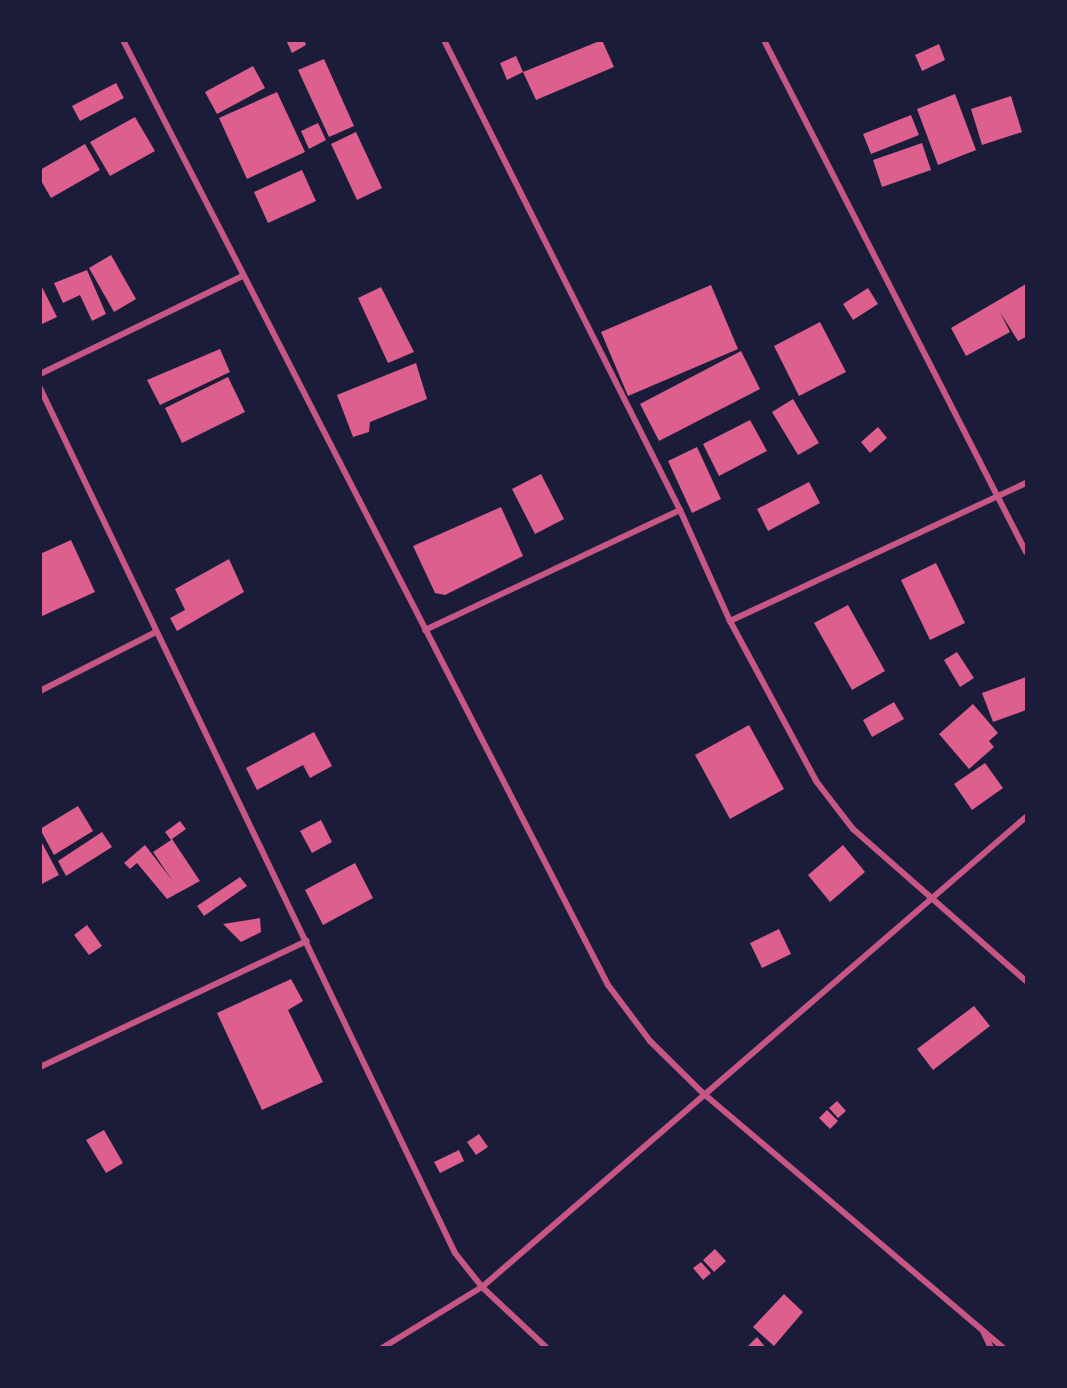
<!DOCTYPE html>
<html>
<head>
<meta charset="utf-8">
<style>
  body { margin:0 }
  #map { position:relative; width:1067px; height:1388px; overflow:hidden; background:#1b1b3a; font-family:"Exo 2",sans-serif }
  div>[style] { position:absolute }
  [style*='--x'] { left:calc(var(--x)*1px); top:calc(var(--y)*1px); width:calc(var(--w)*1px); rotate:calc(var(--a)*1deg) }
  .building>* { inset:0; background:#dd5f8e }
  .minor>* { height:6px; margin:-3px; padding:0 3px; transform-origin:3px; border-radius:3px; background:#c65784 }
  span { translate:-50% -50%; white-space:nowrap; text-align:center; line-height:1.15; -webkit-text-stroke:4.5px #1b1b3a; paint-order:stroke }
  .frame { position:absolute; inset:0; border:42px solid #1b1b3a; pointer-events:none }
</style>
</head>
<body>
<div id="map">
  <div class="building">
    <div style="clip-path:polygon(286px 40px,304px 40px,306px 45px,292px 53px)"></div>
    <div style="clip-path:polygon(602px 40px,614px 67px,536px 100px,523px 72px)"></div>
    <div style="clip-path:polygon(939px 44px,945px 60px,922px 71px,915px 55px)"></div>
    <div style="clip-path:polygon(516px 56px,523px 72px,507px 80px,500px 63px)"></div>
    <div style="clip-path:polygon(324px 59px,354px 126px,329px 137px,298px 70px)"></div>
    <div style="clip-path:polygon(253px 66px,265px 88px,217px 114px,205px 92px)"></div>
    <div style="clip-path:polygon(116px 83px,124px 98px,80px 121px,72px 106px)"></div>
    <div style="clip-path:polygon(277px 92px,305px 152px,247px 179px,219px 118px)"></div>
    <div style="clip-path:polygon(955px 94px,976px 150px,938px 165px,917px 109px)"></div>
    <div style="clip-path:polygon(1011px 96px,1022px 132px,982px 145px,971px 109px)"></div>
    <div style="clip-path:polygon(911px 115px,919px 135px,871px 154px,863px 134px)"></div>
    <div style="clip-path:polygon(135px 117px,155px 151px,110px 176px,90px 142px)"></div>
    <div style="clip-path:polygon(318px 123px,326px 140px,309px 149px,301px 131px)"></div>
    <div style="clip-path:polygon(356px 132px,382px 188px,357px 200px,331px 144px)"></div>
    <div style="clip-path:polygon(922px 143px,931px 170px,882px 187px,873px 160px)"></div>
    <div style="clip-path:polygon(85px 144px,100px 170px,51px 198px,40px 179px,40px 170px)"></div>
    <div style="clip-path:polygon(302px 170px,316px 201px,268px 223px,254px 192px)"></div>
    <div style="clip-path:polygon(111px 255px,136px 299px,114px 312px,89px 268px)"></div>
    <div style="clip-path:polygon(87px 270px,106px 314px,92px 321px,80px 295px,63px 303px,54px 283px)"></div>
    <div style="clip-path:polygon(1026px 284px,1026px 337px,1018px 341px,1000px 312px,1010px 332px,966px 356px,951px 328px)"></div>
    <div style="clip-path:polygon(711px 285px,738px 349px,628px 396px,601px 332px)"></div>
    <div style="clip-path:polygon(42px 287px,57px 317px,40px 325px,40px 288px)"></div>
    <div style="clip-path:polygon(381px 287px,414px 352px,388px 363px,358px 298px)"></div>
    <div style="clip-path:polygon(868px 288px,878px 304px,853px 320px,843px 304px)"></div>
    <div style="clip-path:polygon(820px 322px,846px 372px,799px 396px,774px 346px)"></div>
    <div style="clip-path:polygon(220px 349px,230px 372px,160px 405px,147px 380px)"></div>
    <div style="clip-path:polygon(741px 351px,760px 389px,659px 441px,640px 404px)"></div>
    <div style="clip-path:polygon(416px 363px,427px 399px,370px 422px,369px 432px,353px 437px,337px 395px)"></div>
    <div style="clip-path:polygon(228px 377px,245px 412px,182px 443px,165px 408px)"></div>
    <div style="clip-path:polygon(793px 399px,819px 443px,798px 455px,772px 412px)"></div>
    <div style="clip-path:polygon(750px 420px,767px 451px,719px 476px,703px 444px)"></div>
    <div style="clip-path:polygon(878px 427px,887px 438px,870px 453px,861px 442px)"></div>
    <div style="clip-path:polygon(697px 447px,721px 499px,692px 513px,668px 461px)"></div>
    <div style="clip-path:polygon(541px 474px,564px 519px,535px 534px,512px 489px)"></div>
    <div style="clip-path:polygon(809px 482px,820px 503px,768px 531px,757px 509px)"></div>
    <div style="clip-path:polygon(501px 507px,523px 556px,445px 595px,435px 593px,413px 546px)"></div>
    <div style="clip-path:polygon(71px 540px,95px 592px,40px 617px,40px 554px)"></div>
    <div style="clip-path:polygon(229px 559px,244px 592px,177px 631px,170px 618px,185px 610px,175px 589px)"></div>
    <div style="clip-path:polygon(936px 563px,965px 623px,930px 640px,901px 580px)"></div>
    <div style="clip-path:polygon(848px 605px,885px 671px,852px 690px,814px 623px)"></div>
    <div style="clip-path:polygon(957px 652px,974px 678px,960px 687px,944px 660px)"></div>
    <div style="clip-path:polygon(1026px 677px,1026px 710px,993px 722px,982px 693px)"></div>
    <div style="clip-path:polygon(894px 702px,904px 719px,872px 737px,863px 720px)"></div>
    <div style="clip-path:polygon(973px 704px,998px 733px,989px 741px,994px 747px,969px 769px,939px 734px)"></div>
    <div style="clip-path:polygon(749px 725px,784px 789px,730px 819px,695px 755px)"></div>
    <div style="clip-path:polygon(314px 732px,332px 766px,310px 778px,303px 765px,257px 790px,246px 768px)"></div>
    <div style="clip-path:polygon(985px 763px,1003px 788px,972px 810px,954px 784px)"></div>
    <div style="clip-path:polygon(78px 806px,93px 831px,54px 855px,40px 829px)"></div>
    <div style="clip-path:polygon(321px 820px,332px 842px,312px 853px,300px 831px)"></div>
    <div style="clip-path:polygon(180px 821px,186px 829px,172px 839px,200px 881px,167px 899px,137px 863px,130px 869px,124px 863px,145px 845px,172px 880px,153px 852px,171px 840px,165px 832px)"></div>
    <div style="clip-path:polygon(102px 832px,112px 847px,66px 876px,58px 861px)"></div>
    <div style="clip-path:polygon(40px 839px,59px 875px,40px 885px)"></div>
    <div style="clip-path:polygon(843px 845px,865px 872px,830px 902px,808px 875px)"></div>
    <div style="clip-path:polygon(355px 863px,373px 898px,323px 925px,305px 890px)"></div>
    <div style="clip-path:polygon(240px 877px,247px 886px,204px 916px,197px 906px)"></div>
    <div style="clip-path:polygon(260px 918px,261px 932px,241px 942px,223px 924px)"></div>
    <div style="clip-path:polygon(87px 925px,102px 946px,89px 955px,74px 935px)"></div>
    <div style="clip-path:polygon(779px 929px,791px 954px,762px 968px,750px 943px)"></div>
    <div style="clip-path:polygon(291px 979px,303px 1001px,288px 1010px,323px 1082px,262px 1110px,217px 1013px)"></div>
    <div style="clip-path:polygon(974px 1006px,990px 1026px,933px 1070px,917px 1049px)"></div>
    <div style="clip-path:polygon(837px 1101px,846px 1111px,838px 1118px,829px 1108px)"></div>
    <div style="clip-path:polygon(827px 1110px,838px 1121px,830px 1129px,819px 1118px)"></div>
    <div style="clip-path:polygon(104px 1130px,123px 1163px,106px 1173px,86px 1140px)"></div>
    <div style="clip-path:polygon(479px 1134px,488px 1147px,476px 1155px,467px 1142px)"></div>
    <div style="clip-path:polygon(459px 1150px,464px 1161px,440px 1173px,434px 1162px)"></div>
    <div style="clip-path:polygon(715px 1249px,726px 1261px,714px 1272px,703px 1260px)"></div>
    <div style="clip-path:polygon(701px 1262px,711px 1273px,703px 1280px,693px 1268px)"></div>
    <div style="clip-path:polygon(784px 1294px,803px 1312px,774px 1346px,753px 1327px)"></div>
    <div style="clip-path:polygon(757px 1337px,766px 1348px,746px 1348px)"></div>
  </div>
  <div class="minor">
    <div style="--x:123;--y:40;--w:1062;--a:62.83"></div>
    <div style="--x:608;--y:985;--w:70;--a:53.1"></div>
    <div style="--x:650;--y:1041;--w:76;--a:44.5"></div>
    <div style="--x:704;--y:1094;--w:393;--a:40.3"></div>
    <div style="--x:444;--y:40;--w:526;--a:63.34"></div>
    <div style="--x:680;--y:510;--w:122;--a:65.8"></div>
    <div style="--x:730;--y:621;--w:182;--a:61.7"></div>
    <div style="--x:816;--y:781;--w:61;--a:52.4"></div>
    <div style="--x:853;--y:829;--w:230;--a:41.3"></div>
    <div style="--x:764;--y:40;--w:575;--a:62.9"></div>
    <div style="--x:40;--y:374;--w:225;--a:-25.8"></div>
    <div style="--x:40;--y:388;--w:959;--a:64.37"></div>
    <div style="--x:455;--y:1253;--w:43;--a:51.5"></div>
    <div style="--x:482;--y:1287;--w:89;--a:43.2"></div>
    <div style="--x:730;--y:621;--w:327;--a:-25"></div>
    <div style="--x:425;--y:630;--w:282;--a:-25.2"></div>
    <div style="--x:40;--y:691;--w:130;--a:-27"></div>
    <div style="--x:40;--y:1067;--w:295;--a:-25.3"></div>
    <div style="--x:983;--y:1331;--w:19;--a:65"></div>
    <div style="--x:382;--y:1348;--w:117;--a:-31.4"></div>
    <div style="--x:482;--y:1287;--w:719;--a:-40.83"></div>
  </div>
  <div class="frame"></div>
</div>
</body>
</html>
